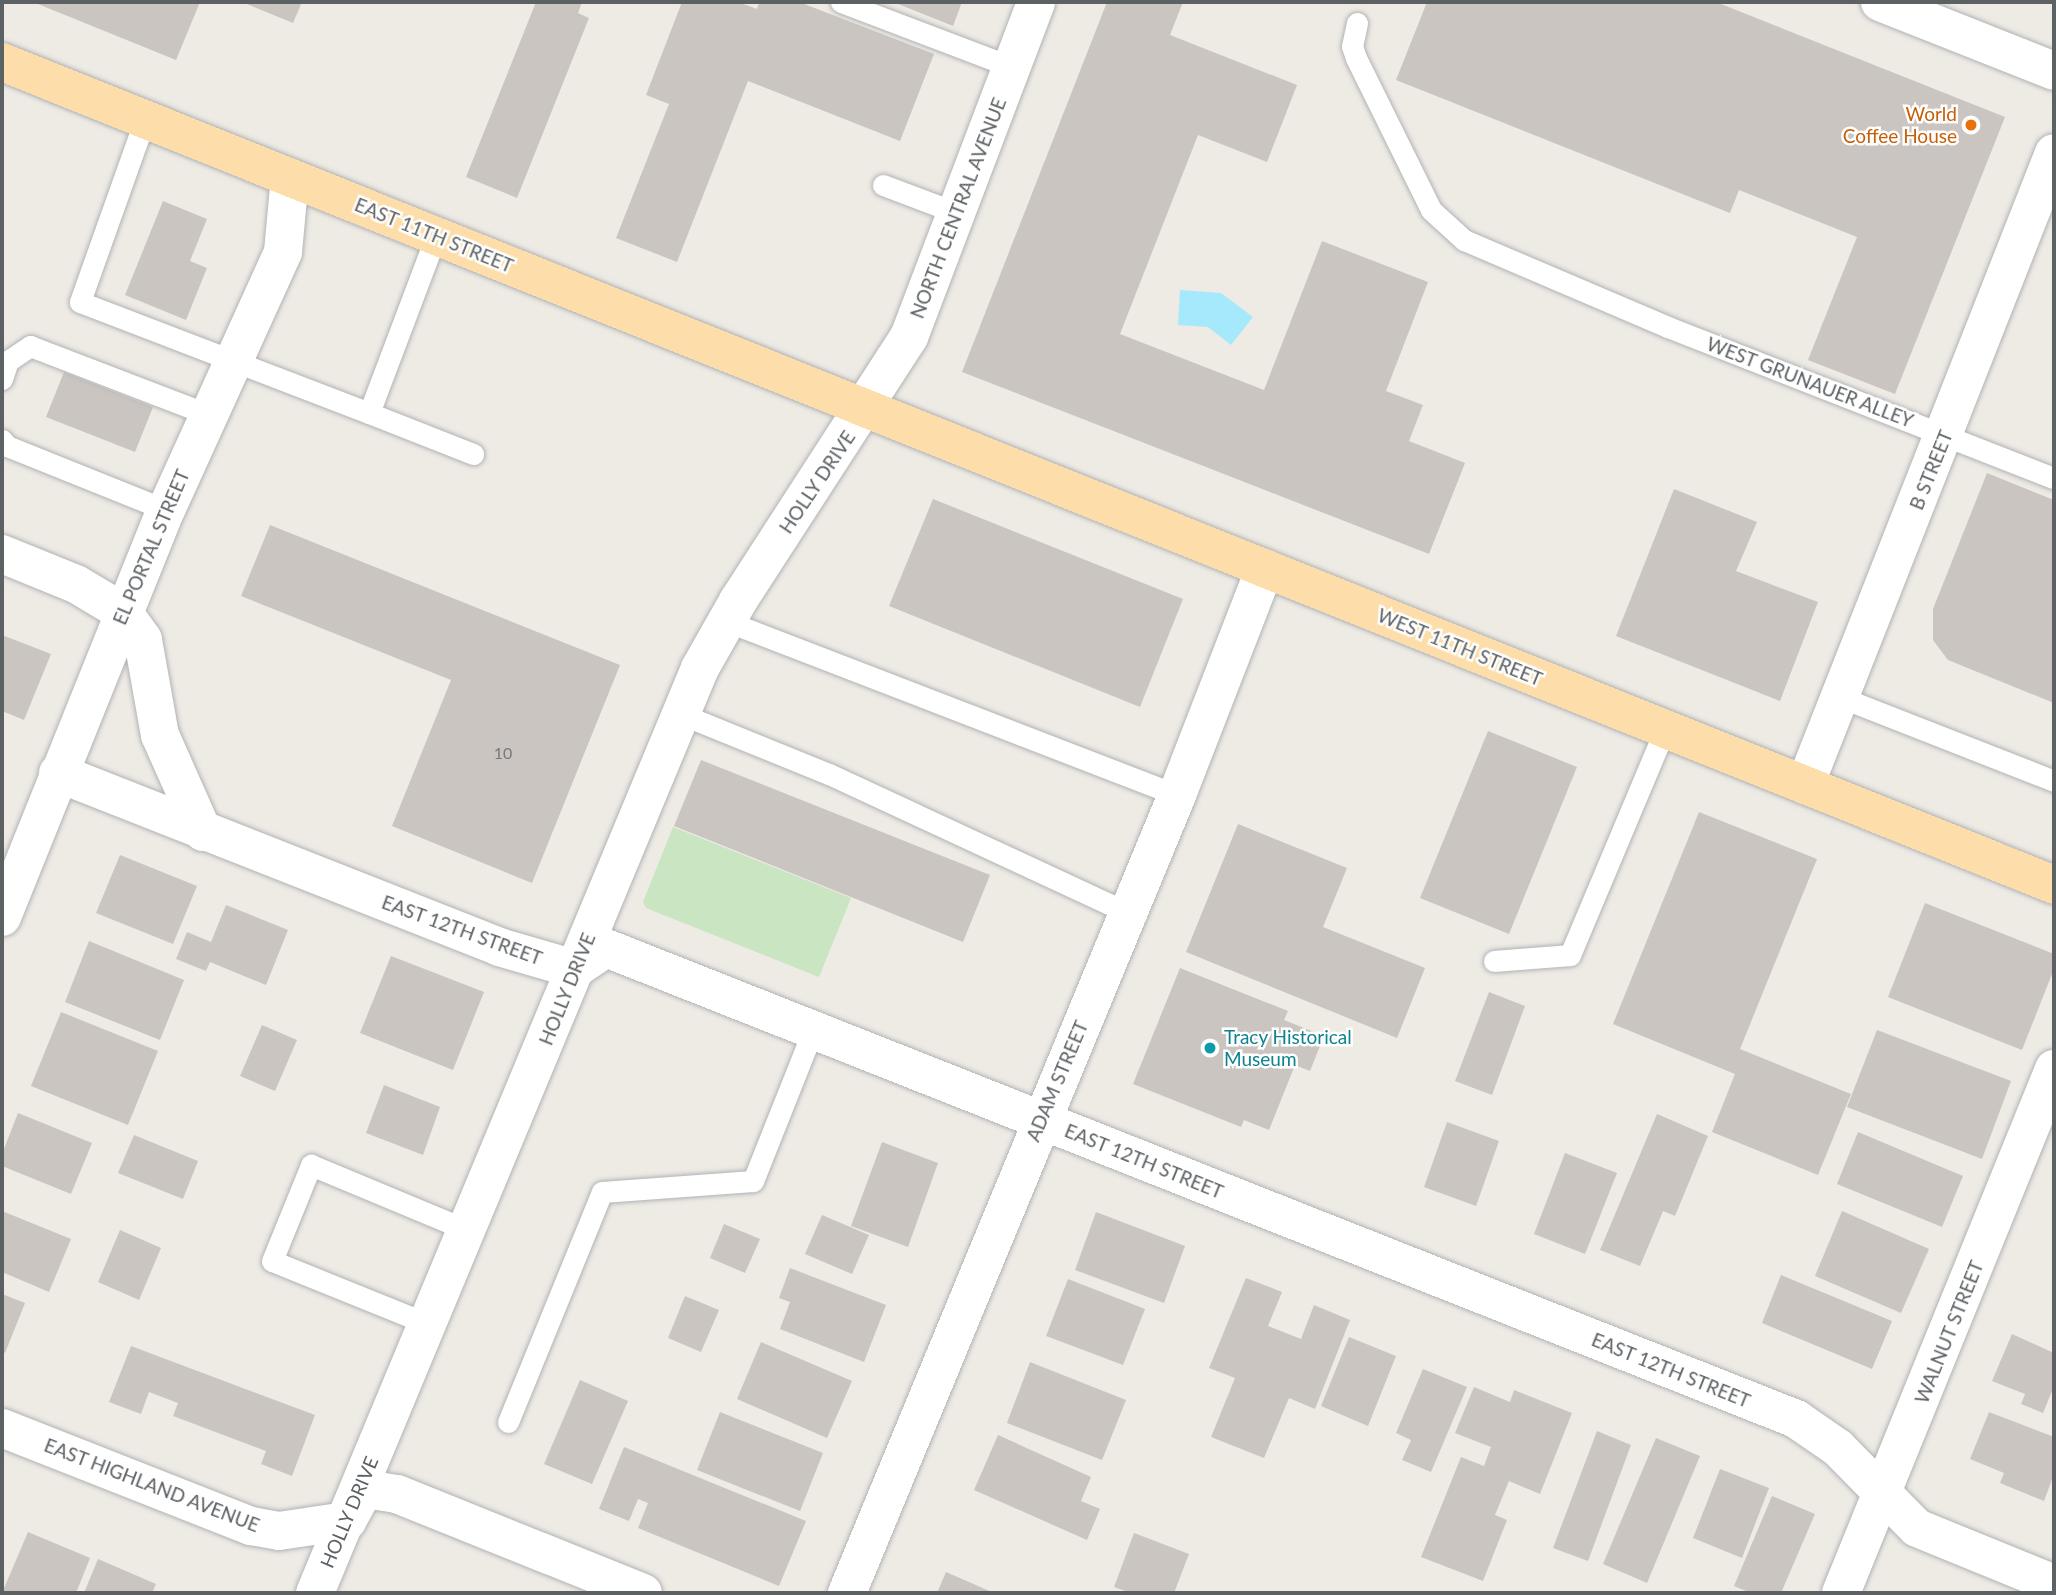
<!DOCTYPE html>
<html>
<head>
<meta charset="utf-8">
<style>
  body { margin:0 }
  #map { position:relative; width:2056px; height:1595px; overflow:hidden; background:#eeeae4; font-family:Lato,sans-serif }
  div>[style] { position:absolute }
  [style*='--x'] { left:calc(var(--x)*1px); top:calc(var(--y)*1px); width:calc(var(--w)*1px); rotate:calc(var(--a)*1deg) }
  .green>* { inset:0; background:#c9e5c1 }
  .water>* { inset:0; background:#a6e9fc }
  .building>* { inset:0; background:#cac5c1 }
  .roads { filter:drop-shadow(0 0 2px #b0b3b6) drop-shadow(0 0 2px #b0b3b6) }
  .service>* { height:21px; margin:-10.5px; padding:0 10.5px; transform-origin:10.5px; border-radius:10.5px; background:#fff }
  .minor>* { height:38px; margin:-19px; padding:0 19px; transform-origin:19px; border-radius:19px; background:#fff }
  .tertiary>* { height:38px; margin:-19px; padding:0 19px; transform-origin:19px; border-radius:19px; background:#fff }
  .primary>* { height:38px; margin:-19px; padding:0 19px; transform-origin:19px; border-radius:19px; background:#fddeab }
  .dots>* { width:19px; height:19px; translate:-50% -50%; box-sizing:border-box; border:4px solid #fff; border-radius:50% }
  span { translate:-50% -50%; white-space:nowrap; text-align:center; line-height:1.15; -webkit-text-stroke:5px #fff; paint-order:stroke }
  .number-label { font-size:16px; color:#787a7b }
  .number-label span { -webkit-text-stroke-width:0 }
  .food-label { font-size:19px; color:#c56008 }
  .right { translate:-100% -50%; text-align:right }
  .street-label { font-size:19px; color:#5c6164 }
  .culture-label { font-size:19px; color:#0d838f }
  .left { translate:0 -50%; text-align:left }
  .frame { position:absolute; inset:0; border:4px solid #5c6164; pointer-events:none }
</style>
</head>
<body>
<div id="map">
  <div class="green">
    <div style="clip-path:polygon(673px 827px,851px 898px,819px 977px,646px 908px,643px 902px)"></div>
  </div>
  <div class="water">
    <div style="clip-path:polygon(1180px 290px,1221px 293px,1253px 317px,1231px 345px,1208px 327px,1178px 325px)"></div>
  </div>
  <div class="building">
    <div style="clip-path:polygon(33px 2px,200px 2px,176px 60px)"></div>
    <div style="clip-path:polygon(242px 2px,302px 2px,293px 23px)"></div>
    <div style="clip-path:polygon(536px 2px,582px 2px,578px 13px,589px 18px,517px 198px,466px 177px)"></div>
    <div style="clip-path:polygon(682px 2px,738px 2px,757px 9px,759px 2px,799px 2px,934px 54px,900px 141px,748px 81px,677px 262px,616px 238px,669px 104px,646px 95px)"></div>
    <div style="clip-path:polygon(893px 2px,962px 2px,953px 26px)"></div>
    <div style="clip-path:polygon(1107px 2px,1183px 2px,1170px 35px,1297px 85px,1267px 162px,1198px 135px,1120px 334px,1264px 390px,1322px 241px,1428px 282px,1386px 391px,1423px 405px,1409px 441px,1465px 463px,1429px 554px,962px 372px)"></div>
    <div style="clip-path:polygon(1427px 2px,1716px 2px,2005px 117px,1895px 394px,1808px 360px,1857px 237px,1739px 190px,1730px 213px,1396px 80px)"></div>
    <div style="clip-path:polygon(163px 201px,207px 219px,190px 261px,207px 268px,186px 320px,125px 295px)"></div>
    <div style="clip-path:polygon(64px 372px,153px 407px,135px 452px,46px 417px)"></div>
    <div style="clip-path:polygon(1987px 473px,2054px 500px,2054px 703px,1948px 660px,1933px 640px,1933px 609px)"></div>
    <div style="clip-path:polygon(1674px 489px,1757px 522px,1736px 571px,1818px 602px,1780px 701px,1616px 636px)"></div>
    <div style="clip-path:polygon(933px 499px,1183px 599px,1140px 707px,889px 606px)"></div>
    <div style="clip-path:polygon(270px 525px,620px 665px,532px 883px,392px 826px,451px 680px,241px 596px)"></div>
    <div style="clip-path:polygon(2px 635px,51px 654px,24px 720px,2px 711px)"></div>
    <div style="clip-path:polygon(1488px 731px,1577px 767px,1509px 934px,1420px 898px)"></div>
    <div style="clip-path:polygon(701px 760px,990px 875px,963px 942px,674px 826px)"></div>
    <div style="clip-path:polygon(1699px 812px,1817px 859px,1740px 1049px,1851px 1094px,1818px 1175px,1712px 1132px,1735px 1074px,1613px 1024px)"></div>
    <div style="clip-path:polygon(1238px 824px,1347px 868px,1323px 927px,1425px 968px,1397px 1038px,1186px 952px)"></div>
    <div style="clip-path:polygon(120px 855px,197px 886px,173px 944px,96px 913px)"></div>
    <div style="clip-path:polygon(1925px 903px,2054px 954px,2054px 969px,2022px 1050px,1888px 997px)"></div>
    <div style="clip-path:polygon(226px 905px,288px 930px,266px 985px,210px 962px,206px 971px,176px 959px,187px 932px,211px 942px)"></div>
    <div style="clip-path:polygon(89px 941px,184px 980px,160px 1040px,65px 1002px)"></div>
    <div style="clip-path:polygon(391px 956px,484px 992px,453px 1070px,360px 1033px)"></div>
    <div style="clip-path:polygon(1180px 968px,1288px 1011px,1284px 1020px,1324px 1036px,1310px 1071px,1295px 1065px,1269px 1130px,1244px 1120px,1241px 1127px,1133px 1084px)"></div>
    <div style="clip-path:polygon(1489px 992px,1525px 1006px,1492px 1095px,1455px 1081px)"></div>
    <div style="clip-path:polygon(61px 1012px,158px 1051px,128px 1125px,31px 1086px)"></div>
    <div style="clip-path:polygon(262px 1025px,297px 1040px,275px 1091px,240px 1076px)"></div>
    <div style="clip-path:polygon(1877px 1030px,2011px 1081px,1982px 1159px,1847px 1107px)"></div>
    <div style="clip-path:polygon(384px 1085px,440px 1107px,423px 1155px,366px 1133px)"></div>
    <div style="clip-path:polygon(18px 1113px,92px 1143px,71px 1194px,2px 1166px,2px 1154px)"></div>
    <div style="clip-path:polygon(1657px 1114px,1708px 1136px,1675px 1216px,1663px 1211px,1640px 1266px,1600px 1250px)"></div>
    <div style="clip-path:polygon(1447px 1122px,1499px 1141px,1476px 1206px,1424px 1187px)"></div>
    <div style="clip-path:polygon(1858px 1132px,1963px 1176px,1942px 1227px,1837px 1184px)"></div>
    <div style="clip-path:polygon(134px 1135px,198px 1161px,183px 1199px,118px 1173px)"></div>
    <div style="clip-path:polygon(882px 1142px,938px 1163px,908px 1247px,851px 1226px)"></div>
    <div style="clip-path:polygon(1565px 1153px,1617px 1173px,1585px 1254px,1534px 1234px)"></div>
    <div style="clip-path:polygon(2px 1211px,71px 1239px,49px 1292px,2px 1272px)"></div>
    <div style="clip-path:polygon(1842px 1211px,1929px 1249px,1901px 1313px,1815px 1276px)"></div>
    <div style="clip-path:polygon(1096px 1212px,1185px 1246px,1164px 1303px,1075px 1270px)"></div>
    <div style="clip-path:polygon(822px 1215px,869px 1235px,852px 1274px,805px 1254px)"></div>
    <div style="clip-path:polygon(724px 1224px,760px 1239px,745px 1273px,710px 1258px)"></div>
    <div style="clip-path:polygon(120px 1230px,161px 1248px,139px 1300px,98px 1282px)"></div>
    <div style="clip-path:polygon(790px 1268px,886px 1305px,864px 1362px,780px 1329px,790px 1302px,779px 1298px)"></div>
    <div style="clip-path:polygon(1781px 1275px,1892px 1321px,1872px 1369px,1762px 1323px)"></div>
    <div style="clip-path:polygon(1246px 1278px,1282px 1292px,1268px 1326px,1301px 1339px,1314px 1305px,1350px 1320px,1315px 1409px,1289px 1398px,1264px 1458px,1211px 1437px,1235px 1378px,1209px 1368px)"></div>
    <div style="clip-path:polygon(1068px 1279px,1145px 1309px,1123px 1365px,1046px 1336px)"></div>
    <div style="clip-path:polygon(2px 1294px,25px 1303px,5px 1353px,2px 1351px)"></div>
    <div style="clip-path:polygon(685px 1296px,719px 1310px,701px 1352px,668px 1338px)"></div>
    <div style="clip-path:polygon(2012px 1334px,2054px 1353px,2054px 1386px,2043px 1413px,2021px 1404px,2025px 1394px,1992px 1381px)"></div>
    <div style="clip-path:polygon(1349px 1337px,1396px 1356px,1368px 1426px,1321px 1406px)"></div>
    <div style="clip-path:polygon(761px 1342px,852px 1381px,827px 1438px,737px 1399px)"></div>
    <div style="clip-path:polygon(131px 1346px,315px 1415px,292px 1476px,261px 1464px,266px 1451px,173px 1416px,178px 1403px,149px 1392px,141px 1414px,109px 1402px)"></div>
    <div style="clip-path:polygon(1030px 1362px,1126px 1400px,1102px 1460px,1007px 1423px)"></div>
    <div style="clip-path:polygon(1423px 1369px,1467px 1387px,1431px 1472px,1402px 1460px,1411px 1440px,1396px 1433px)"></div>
    <div style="clip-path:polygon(580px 1380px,628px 1401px,592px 1484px,544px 1464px)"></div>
    <div style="clip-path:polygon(1474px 1387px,1510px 1402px,1514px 1390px,1572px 1413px,1540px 1494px,1509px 1481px,1495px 1515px,1507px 1520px,1483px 1581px,1421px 1557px,1461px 1457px,1484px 1466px,1491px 1447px,1455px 1433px)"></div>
    <div style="clip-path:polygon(720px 1412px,823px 1453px,800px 1511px,697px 1470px)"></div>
    <div style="clip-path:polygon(1989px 1412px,2054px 1437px,2054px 1474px,2044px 1501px,2000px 1483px,2004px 1473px,1970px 1459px)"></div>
    <div style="clip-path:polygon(1597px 1431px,1631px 1445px,1588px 1561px,1553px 1548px)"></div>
    <div style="clip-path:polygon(998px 1435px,1091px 1477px,1081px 1501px,1100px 1509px,1087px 1540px,974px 1490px)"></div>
    <div style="clip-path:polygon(1656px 1438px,1700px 1456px,1647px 1583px,1603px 1564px)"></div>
    <div style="clip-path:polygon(624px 1447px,806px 1521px,779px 1586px,638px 1528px,648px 1503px,638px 1499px,629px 1521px,599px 1509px)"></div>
    <div style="clip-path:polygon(1720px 1469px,1769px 1488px,1742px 1558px,1693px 1538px)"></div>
    <div style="clip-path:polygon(1772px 1496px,1815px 1514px,1781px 1593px,1751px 1593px,1734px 1586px)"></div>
    <div style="clip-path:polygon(28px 1532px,90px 1558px,76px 1593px,2px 1593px)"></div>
    <div style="clip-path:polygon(1134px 1533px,1189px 1554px,1174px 1593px,1131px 1593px,1114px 1587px)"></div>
    <div style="clip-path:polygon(98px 1559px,156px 1584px,152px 1593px,84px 1593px)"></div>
    <div style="clip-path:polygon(946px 1572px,994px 1593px,937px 1593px)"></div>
  </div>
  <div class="roads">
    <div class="service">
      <div style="--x:841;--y:2;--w:183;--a:20.8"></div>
      <div style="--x:1357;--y:23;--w:24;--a:102"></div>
      <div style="--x:1352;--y:46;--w:13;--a:72"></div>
      <div style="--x:1356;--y:58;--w:169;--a:63.7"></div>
      <div style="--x:1431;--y:210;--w:45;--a:42.3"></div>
      <div style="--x:1464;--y:240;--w:222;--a:23.1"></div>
      <div style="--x:1668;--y:327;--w:414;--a:21.4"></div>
      <div style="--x:145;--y:119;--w:194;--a:109.6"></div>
      <div style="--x:80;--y:302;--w:310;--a:21"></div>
      <div style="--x:369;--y:413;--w:189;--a:-69.3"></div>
      <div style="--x:883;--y:185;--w:79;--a:20.7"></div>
      <div style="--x:2;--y:379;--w:19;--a:-72"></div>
      <div style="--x:8;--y:361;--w:27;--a:-34"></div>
      <div style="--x:30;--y:346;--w:190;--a:21"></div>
      <div style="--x:369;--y:413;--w:112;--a:21.5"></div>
      <div style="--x:2;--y:440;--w:8;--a:50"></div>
      <div style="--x:7;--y:446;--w:171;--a:21.9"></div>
      <div style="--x:726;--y:621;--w:483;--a:21.1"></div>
      <div style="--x:1840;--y:697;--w:230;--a:21.4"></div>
      <div style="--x:681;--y:714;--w:160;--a:22.1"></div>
      <div style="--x:829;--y:774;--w:330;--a:24.9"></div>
      <div style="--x:1494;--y:961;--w:76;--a:-4.5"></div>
      <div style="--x:1570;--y:955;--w:245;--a:-67.2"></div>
      <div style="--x:428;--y:1324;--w:168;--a:-158"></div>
      <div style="--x:272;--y:1261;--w:104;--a:-67.9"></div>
      <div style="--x:311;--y:1165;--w:169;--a:22.6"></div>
      <div style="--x:508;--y:1422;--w:248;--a:-67.8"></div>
      <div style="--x:602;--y:1192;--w:151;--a:-4.2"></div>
      <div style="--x:753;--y:1181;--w:162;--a:-68.3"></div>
    </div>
    <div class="minor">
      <div style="--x:2;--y:554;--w:80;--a:22.1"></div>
      <div style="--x:76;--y:584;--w:55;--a:30.8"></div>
      <div style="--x:123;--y:612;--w:34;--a:54"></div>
      <div style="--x:143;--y:640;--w:97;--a:79.9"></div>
      <div style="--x:160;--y:735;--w:106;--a:66.1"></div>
      <div style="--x:58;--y:773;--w:474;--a:21.5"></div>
      <div style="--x:499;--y:947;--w:79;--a:16.1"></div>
      <div style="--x:575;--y:969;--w:37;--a:-34"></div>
      <div style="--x:606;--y:948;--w:1280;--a:21.59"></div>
      <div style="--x:1796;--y:1419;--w:51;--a:34.6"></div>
      <div style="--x:1838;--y:1448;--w:112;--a:45.4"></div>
      <div style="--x:1917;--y:1528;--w:148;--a:22.2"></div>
      <div style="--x:1805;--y:785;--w:679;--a:-68.5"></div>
      <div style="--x:2;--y:917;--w:439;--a:-68.1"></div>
      <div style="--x:166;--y:510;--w:283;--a:-65.6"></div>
      <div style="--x:283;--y:252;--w:75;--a:-84.7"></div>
      <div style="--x:2;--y:1428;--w:268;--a:21.5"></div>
      <div style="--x:251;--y:1526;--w:28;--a:10"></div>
      <div style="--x:279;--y:1531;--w:69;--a:-8.4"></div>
      <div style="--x:347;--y:1521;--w:37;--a:-61"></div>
      <div style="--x:365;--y:1489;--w:32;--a:9"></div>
      <div style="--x:397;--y:1494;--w:265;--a:21.9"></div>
      <div style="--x:847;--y:1593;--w:864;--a:-67.53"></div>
      <div style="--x:1177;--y:795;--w:243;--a:-68.8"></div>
      <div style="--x:1841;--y:1593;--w:566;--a:-67.88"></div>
    </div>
    <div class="tertiary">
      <div style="--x:1880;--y:2;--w:187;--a:21.6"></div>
      <div style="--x:315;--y:1593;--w:1002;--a:-67.4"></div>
      <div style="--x:700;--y:668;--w:77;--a:-60.4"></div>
      <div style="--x:738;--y:601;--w:315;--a:-57.1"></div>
      <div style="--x:909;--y:337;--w:358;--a:-69.2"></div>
    </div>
    <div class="primary">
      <div style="--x:2;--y:62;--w:2211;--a:21.85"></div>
    </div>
  </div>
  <div class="dots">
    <div style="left:1971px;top:125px;background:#e8710a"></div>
    <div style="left:1210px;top:1048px;background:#0f9aa8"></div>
  </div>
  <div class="number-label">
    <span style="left:503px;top:753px">10</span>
  </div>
  <div class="food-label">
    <span class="right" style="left:1957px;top:125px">World<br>Coffee House</span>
  </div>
  <div class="street-label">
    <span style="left:958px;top:208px;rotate:-69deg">NORTH CENTRAL AVENUE</span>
    <span style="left:434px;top:235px;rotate:22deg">EAST 11TH STREET</span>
    <span style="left:1810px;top:382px;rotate:21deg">WEST GRUNAUER ALLEY</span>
    <span style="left:1931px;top:470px;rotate:-68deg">B STREET</span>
    <span style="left:817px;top:482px;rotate:-56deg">HOLLY DRIVE</span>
    <span style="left:151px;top:547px;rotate:-67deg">EL PORTAL STREET</span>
    <span style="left:1460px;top:647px;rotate:22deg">WEST 11TH STREET</span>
    <span style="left:462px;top:930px;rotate:20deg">EAST 12TH STREET</span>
    <span style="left:567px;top:989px;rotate:-68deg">HOLLY DRIVE</span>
    <span style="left:1057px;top:1081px;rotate:-67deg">ADAM STREET</span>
    <span style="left:1144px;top:1161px;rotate:22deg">EAST 12TH STREET</span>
    <span style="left:1949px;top:1332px;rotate:-68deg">WALNUT STREET</span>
    <span style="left:1671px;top:1370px;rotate:22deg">EAST 12TH STREET</span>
    <span style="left:152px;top:1485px;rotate:21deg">EAST HIGHLAND AVENUE</span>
    <span style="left:349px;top:1512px;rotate:-67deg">HOLLY DRIVE</span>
  </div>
  <div class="culture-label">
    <span class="left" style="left:1224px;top:1048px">Tracy Historical<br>Museum</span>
  </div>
  <div class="frame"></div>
</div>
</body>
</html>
